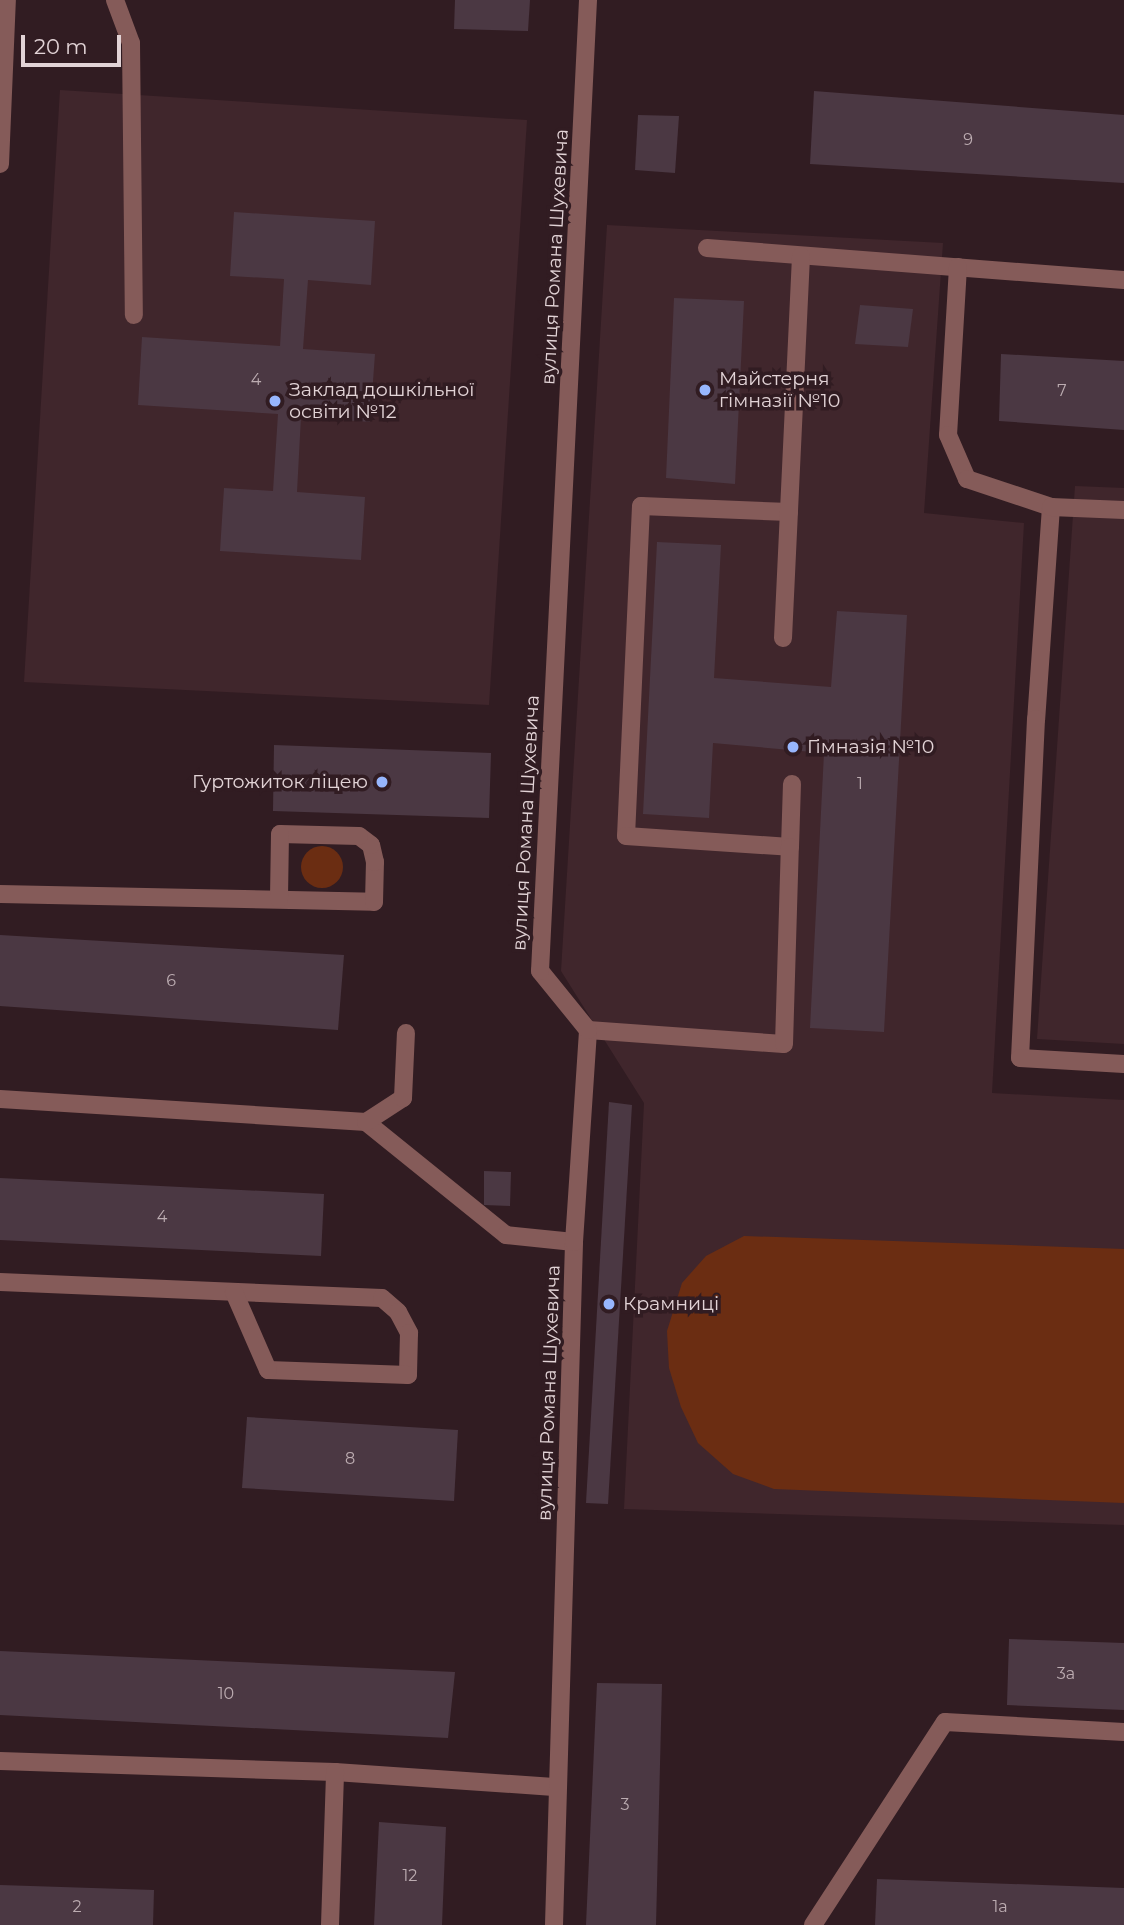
<!DOCTYPE html>
<html>
<head>
<meta charset="utf-8">
<style>
  body { margin:0 }
  #map { position:relative; width:1124px; height:1925px; overflow:hidden; background:#311c22; font-family:Montserrat,sans-serif }
  div>[style] { position:absolute }
  [style*='--x'] { left:calc(var(--x)*1px); top:calc(var(--y)*1px); width:calc(var(--w)*1px); rotate:calc(var(--a)*1deg) }
  .built>* { inset:0; background:#40262c }
  .green>* { inset:0; background:#6b2d12 }
  .round { border-radius:50% }
  .building>* { inset:0; background:#4b3843 }
  .minor>* { height:18px; margin:-9px; padding:0 9px; transform-origin:9px; border-radius:9px; background:#855b59 }
  .dots>* { width:19px; height:19px; translate:-50% -50%; box-sizing:border-box; border:4px solid #311c22; border-radius:50% }
  span { translate:-50% -50%; white-space:nowrap; text-align:center; line-height:1.15; -webkit-text-stroke:7px #311c22; paint-order:stroke }
  .number-label { font-size:16px; color:#bcacb1 }
  .number-label span { -webkit-text-stroke-width:0 }
  .street-label { font-size:19px; color:#e2d3d6 }
  .poi-label { font-size:19px; color:#e2d3d6 }
  .left { translate:0 -50%; text-align:left }
  .right { translate:-100% -50%; text-align:right }
  .scale { position:absolute; left:21px; top:35px; width:100px; height:32px; box-sizing:border-box; border:4px solid #e2d3d6; border-top:0; padding-left:9px; font-size:21px; line-height:24px; white-space:nowrap; color:#e2d3d6; -webkit-text-stroke:5px #311c22; paint-order:stroke }
</style>
</head>
<body>
<div id="map">
  <div class="built">
    <div style="clip-path:polygon(60px 90px,527px 120px,489px 705px,24px 682px)"></div>
    <div style="clip-path:polygon(607px 225px,943px 243px,924px 513px,1024px 523px,992px 1093px,1124px 1100px,1124px 1525px,624px 1509px,644px 1103px,561px 971px)"></div>
    <div style="clip-path:polygon(1075px 486px,1124px 488px,1124px 1044px,1037px 1039px)"></div>
  </div>
  <div class="green">
    <div class="round" style="left:301px;top:846px;width:42px;height:42px"></div>
    <div style="clip-path:polygon(744px 1236px,1124px 1249px,1124px 1503px,774px 1489px,733px 1474px,698px 1443px,681px 1407px,669px 1368px,667px 1331px,682px 1283px,706px 1256px)"></div>
  </div>
  <div class="building">
    <div style="clip-path:polygon(455px 0,530px 0,528px 31px,454px 29px)"></div>
    <div style="clip-path:polygon(814px 91px,1124px 115px,1124px 183px,810px 164px)"></div>
    <div style="clip-path:polygon(638px 115px,679px 116px,675px 173px,635px 170px)"></div>
    <div style="clip-path:polygon(234px 212px,375px 221px,371px 285px,308px 280px,303px 349px,375px 354px,370px 422px,301px 417px,297px 492px,365px 497px,361px 560px,220px 551px,224px 488px,273px 491px,278px 414px,138px 405px,142px 337px,280px 346px,284px 279px,230px 276px)"></div>
    <div style="clip-path:polygon(674px 298px,744px 301px,735px 484px,666px 478px)"></div>
    <div style="clip-path:polygon(860px 305px,913px 309px,908px 347px,855px 344px)"></div>
    <div style="clip-path:polygon(1001px 354px,1124px 361px,1124px 430px,999px 421px)"></div>
    <div style="clip-path:polygon(657px 542px,721px 545px,714px 678px,831px 687px,837px 611px,907px 615px,884px 1032px,810px 1028px,824px 753px,713px 743px,709px 818px,643px 814px)"></div>
    <div style="clip-path:polygon(274px 745px,491px 753px,489px 818px,273px 811px)"></div>
    <div style="clip-path:polygon(0 935px,344px 955px,338px 1030px,0 1006px)"></div>
    <div style="clip-path:polygon(609px 1102px,632px 1105px,608px 1504px,586px 1503px)"></div>
    <div style="clip-path:polygon(484px 1171px,511px 1172px,510px 1206px,484px 1205px)"></div>
    <div style="clip-path:polygon(0 1178px,324px 1194px,321px 1256px,0 1240px)"></div>
    <div style="clip-path:polygon(247px 1417px,458px 1430px,454px 1501px,242px 1488px)"></div>
    <div style="clip-path:polygon(1009px 1639px,1124px 1643px,1124px 1710px,1007px 1705px)"></div>
    <div style="clip-path:polygon(0 1651px,455px 1672px,448px 1738px,0 1715px)"></div>
    <div style="clip-path:polygon(597px 1683px,662px 1684px,656px 1925px,586px 1925px)"></div>
    <div style="clip-path:polygon(379px 1822px,446px 1827px,442px 1925px,374px 1925px)"></div>
    <div style="clip-path:polygon(877px 1879px,1124px 1888px,1124px 1925px,875px 1925px)"></div>
    <div style="clip-path:polygon(0 1885px,154px 1890px,153px 1925px,0 1925px)"></div>
  </div>
  <div class="minor">
    <div style="--x:115;--y:0;--w:46;--a:69.6"></div>
    <div style="--x:131;--y:43;--w:272;--a:89.4"></div>
    <div style="--x:0;--y:164;--w:164;--a:-87.6"></div>
    <div style="--x:707;--y:248;--w:418;--a:4.4"></div>
    <div style="--x:958;--y:267;--w:168;--a:93.4"></div>
    <div style="--x:948;--y:435;--w:48;--a:66.6"></div>
    <div style="--x:967;--y:479;--w:89;--a:18.4"></div>
    <div style="--x:1051;--y:507;--w:213;--a:94"></div>
    <div style="--x:1036;--y:719;--w:339;--a:92.7"></div>
    <div style="--x:1020;--y:1058;--w:104;--a:3.3"></div>
    <div style="--x:1051;--y:507;--w:73;--a:2.4"></div>
    <div style="--x:789;--y:512;--w:148;--a:-177.7"></div>
    <div style="--x:641;--y:506;--w:330;--a:92.6"></div>
    <div style="--x:626;--y:836;--w:164;--a:3.8"></div>
    <div style="--x:790;--y:847;--w:63;--a:-88.2"></div>
    <div style="--x:783;--y:638;--w:382;--a:-87.3"></div>
    <div style="--x:0;--y:894;--w:374;--a:1.2"></div>
    <div style="--x:374;--y:902;--w:40;--a:-88.6"></div>
    <div style="--x:375;--y:862;--w:17;--a:-103"></div>
    <div style="--x:371;--y:845;--w:15;--a:-143"></div>
    <div style="--x:359;--y:836;--w:79;--a:-178.5"></div>
    <div style="--x:280;--y:834;--w:65;--a:90.9"></div>
    <div style="--x:588;--y:1030;--w:196;--a:4.1"></div>
    <div style="--x:784;--y:1044;--w:197;--a:-88.3"></div>
    <div style="--x:0;--y:1099;--w:367;--a:3.6"></div>
    <div style="--x:366;--y:1122;--w:180;--a:38.9"></div>
    <div style="--x:506;--y:1235;--w:68;--a:5.9"></div>
    <div style="--x:366;--y:1122;--w:44;--a:-33"></div>
    <div style="--x:403;--y:1098;--w:65;--a:-87.4"></div>
    <div style="--x:0;--y:1282;--w:382;--a:2.4"></div>
    <div style="--x:382;--y:1298;--w:21;--a:41"></div>
    <div style="--x:398;--y:1312;--w:24;--a:62"></div>
    <div style="--x:409;--y:1333;--w:42;--a:91.4"></div>
    <div style="--x:408;--y:1375;--w:140;--a:-178"></div>
    <div style="--x:268;--y:1370;--w:85;--a:-113.6"></div>
    <div style="--x:0;--y:1761;--w:335;--a:1.9"></div>
    <div style="--x:335;--y:1772;--w:223;--a:3.9"></div>
    <div style="--x:330;--y:1925;--w:153;--a:-88.1"></div>
    <div style="--x:554;--y:1925;--w:683;--a:-88.32"></div>
    <div style="--x:574;--y:1242;--w:212;--a:-86.2"></div>
    <div style="--x:588;--y:1030;--w:76;--a:-129.1"></div>
    <div style="--x:540;--y:971;--w:972;--a:-87.17"></div>
    <div style="--x:813;--y:1925;--w:242;--a:-57"></div>
    <div style="--x:945;--y:1722;--w:179;--a:3.2"></div>
  </div>
  <div class="dots">
    <div style="left:705px;top:390px;background:#97b6fd"></div>
    <div style="left:275px;top:401px;background:#97b6fd"></div>
    <div style="left:793px;top:747px;background:#97b6fd"></div>
    <div style="left:382px;top:782px;background:#97b6fd"></div>
    <div style="left:609px;top:1304px;background:#97b6fd"></div>
  </div>
  <div class="number-label">
    <span style="left:968px;top:140px">9</span>
    <span style="left:256px;top:380px">4</span>
    <span style="left:1062px;top:391px">7</span>
    <span style="left:860px;top:784px">1</span>
    <span style="left:171px;top:981px">6</span>
    <span style="left:162px;top:1217px">4</span>
    <span style="left:350px;top:1459px">8</span>
    <span style="left:1066px;top:1674px">3а</span>
    <span style="left:226px;top:1694px">10</span>
    <span style="left:625px;top:1805px">3</span>
    <span style="left:410px;top:1876px">12</span>
    <span style="left:77px;top:1907px">2</span>
    <span style="left:1000px;top:1907px">1а</span>
  </div>
  <div class="street-label">
    <span style="left:555px;top:257px;rotate:-87deg">вулиця Романа Шухевича</span>
    <span style="left:526px;top:823px;rotate:-87deg">вулиця Романа Шухевича</span>
    <span style="left:549px;top:1393px;rotate:-88deg">вулиця Романа Шухевича</span>
  </div>
  <div class="poi-label">
    <span class="left" style="left:719px;top:390px">Майстерня<br>гімназії №10</span>
    <span class="left" style="left:289px;top:401px">Заклад дошкільної<br>освіти №12</span>
    <span class="left" style="left:807px;top:747px">Гімназія №10</span>
    <span class="right" style="left:368px;top:782px">Гуртожиток ліцею</span>
    <span class="left" style="left:623px;top:1304px">Крамниці</span>
  </div>
  <div class="scale">20 m</div>
</div>
</body>
</html>
